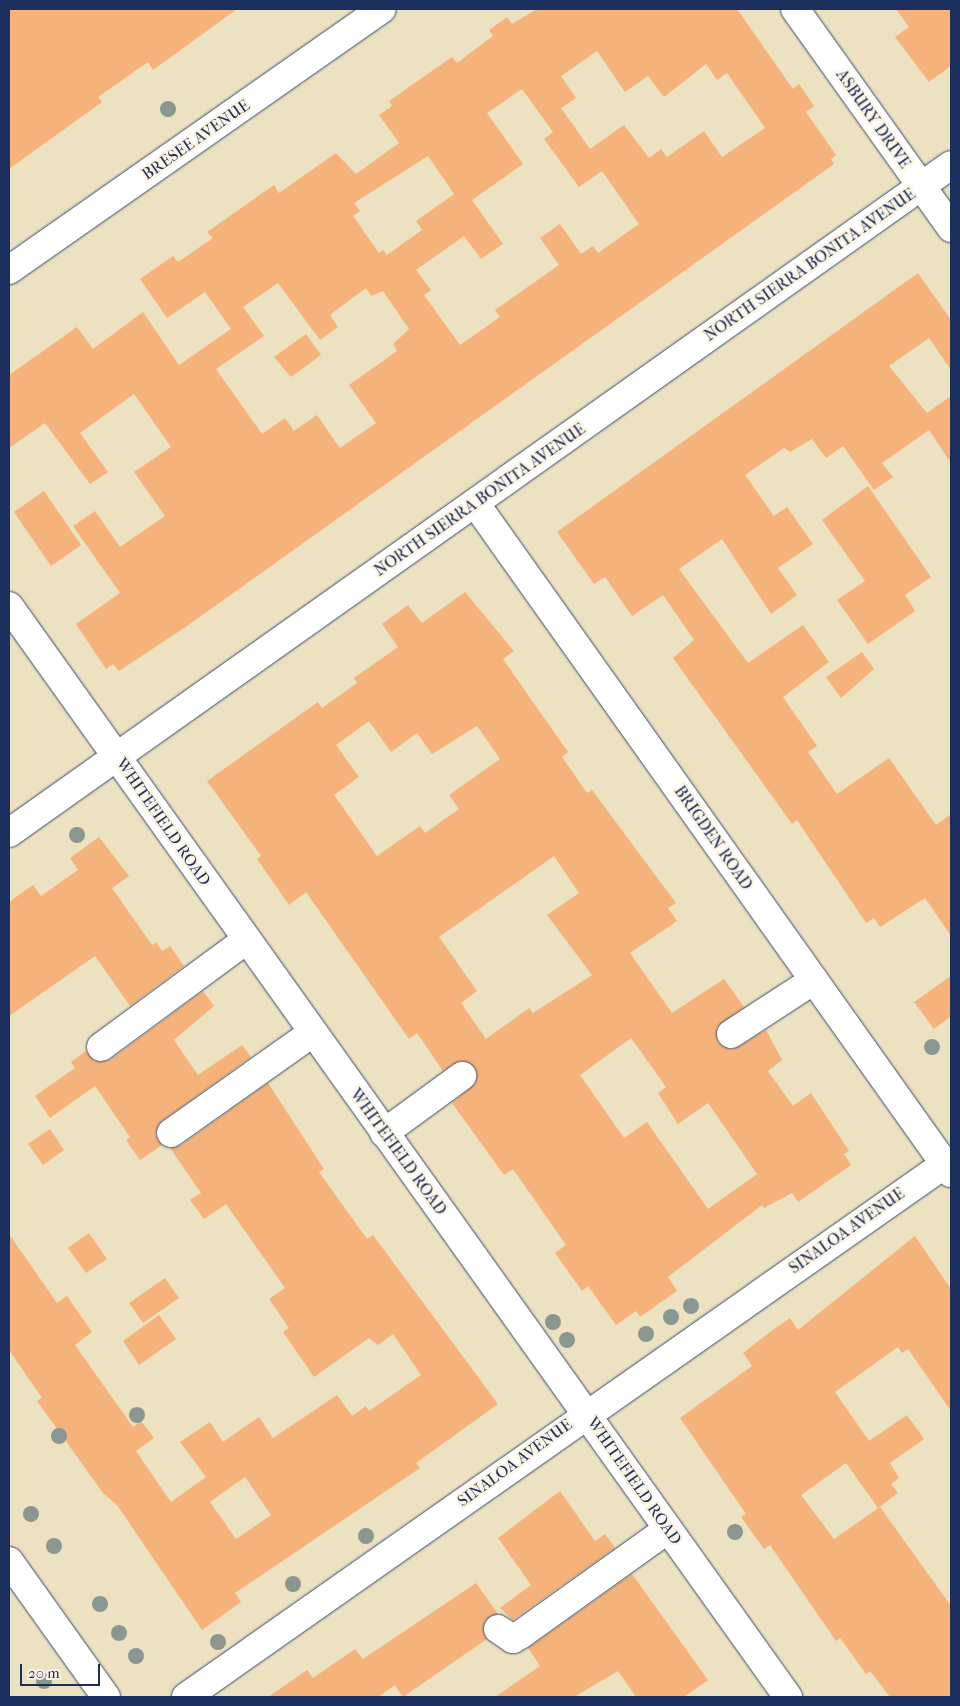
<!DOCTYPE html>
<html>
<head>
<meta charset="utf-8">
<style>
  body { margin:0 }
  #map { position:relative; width:960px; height:1706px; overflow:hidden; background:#ece2c1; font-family:"IM FELL French Canon",serif }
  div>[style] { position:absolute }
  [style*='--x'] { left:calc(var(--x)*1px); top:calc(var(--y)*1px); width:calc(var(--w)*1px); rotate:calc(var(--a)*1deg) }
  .building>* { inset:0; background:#f5b27a }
  .roads { filter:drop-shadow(0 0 1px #3a4a6d) drop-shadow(0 0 1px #3a4a6d) }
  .minor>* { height:28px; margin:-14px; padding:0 14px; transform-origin:14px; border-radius:14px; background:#fff }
  .trees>* { width:16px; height:16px; margin:-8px; border-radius:50%; background:#8a9791 }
  span { translate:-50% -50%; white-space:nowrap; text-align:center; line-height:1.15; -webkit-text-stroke:5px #fcf5e5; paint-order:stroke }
  .street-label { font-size:16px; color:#1b2f5e }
  .frame { position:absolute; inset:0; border:10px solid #1b2f5e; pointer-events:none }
  .scale { position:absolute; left:20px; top:1664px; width:80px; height:22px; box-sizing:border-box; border:2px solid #1b2f5e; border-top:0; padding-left:6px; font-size:15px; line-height:18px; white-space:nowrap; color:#1b2f5e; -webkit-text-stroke:4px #fcf5e5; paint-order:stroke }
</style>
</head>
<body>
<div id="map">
  <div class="building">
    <div style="clip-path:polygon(9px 9px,237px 9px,153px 70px,148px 62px,98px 97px,102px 102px,9px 169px)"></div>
    <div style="clip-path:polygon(evenodd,537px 9px,737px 9px,793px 89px,799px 84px,814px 106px,806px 112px,836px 155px,831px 159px,834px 164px,187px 626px,119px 671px,113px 664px,106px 669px,76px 624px,120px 593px,73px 526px,95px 511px,120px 547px,165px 516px,134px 472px,171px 447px,134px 394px,80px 433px,108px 472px,90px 484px,45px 423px,9px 448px,9px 375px,77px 327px,93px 349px,143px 312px,179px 365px,231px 329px,205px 292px,167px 318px,140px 279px,173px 256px,178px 262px,213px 238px,207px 232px,274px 185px,279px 193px,336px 153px,356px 174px,399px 143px,379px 115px,392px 106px,389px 101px,452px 57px,457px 63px,493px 36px,489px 30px,507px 17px,512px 24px,537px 9px,597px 51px,625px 92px,648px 76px,664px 97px,706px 64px,717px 80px,727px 73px,765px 128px,722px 157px,704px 131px,667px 157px,661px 149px,649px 158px,624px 125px,590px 149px,561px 108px,576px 98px,561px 76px,597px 51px,537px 9px,522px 89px,553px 132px,544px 139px,579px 187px,602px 171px,639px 224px,598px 253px,593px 246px,581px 254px,560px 224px,540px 238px,559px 265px,495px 310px,500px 317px,460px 345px,424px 295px,431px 290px,416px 270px,464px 236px,481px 259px,503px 244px,472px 200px,523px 164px,487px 113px,522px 89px,537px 9px,428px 156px,454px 194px,416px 221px,422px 230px,387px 255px,383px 250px,379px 253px,353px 216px,360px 211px,354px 203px,428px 156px,537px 9px,278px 283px,320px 340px,338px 327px,330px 315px,366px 288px,371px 296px,383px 291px,409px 329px,393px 344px,397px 351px,349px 385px,376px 423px,340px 448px,317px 415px,294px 431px,285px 418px,262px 434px,216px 369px,264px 336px,243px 307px,278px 283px)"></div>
    <div style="clip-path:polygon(896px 9px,951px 9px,951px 66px,929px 82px,895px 37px,909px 27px)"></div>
    <div style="clip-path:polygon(918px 273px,951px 320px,951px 370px,929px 338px,889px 366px,927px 413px,951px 396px,951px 463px,929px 430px,882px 463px,893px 477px,874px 490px,843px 446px,826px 458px,812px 439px,790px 452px,784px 448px,745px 475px,774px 516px,787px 507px,813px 544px,778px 568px,797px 595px,771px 614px,722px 539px,679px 569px,748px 663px,803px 625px,829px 662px,783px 697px,817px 746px,808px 752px,837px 794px,889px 758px,936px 825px,951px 814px,951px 936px,925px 898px,880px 927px,874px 918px,866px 923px,797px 820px,792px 824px,673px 658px,694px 640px,663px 595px,632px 616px,605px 577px,594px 584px,557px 532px)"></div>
    <div style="clip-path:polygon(306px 334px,321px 355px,291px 377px,274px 357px)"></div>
    <div style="clip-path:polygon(868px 486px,931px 577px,905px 595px,915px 611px,868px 644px,837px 600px,865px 581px,822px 520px)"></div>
    <div style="clip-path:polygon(44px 491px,81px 545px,51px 566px,14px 512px)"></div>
    <div style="clip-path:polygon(evenodd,465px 592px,514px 651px,503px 659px,568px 752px,562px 757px,587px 793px,592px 790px,676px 903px,668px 908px,677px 921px,630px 953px,672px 1013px,724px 979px,744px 1007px,717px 1027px,718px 1043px,732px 1050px,766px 1030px,782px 1060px,768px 1071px,793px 1106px,811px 1093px,849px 1151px,844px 1154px,851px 1165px,798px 1202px,792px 1193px,764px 1208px,762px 1205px,668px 1277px,677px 1291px,640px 1317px,636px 1311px,616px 1325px,588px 1286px,582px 1291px,555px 1253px,566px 1245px,513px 1169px,504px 1175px,452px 1103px,476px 1083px,474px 1066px,460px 1061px,443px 1071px,417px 1033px,409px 1039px,306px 892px,289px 905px,257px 859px,261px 856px,207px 781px,318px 702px,322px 708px,357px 683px,354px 678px,398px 647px,382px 624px,408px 605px,422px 623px,465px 592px,369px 721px,391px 752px,417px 733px,432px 754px,477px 726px,500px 759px,449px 795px,459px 809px,425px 833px,420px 826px,377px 856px,334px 795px,359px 777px,336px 745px,369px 721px,465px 592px,554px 856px,579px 893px,547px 915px,592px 975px,533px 1013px,529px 1008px,486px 1039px,461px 1003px,477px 991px,439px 937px,554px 856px,465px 592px,631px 1038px,666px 1087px,658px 1093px,678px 1124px,708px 1103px,757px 1174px,708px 1209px,647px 1122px,624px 1138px,580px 1075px,631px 1038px)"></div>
    <div style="clip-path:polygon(862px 652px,874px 669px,841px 698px,826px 677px)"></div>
    <div style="clip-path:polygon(99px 837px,129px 876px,112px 888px,152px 945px,156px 942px,162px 951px,170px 946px,184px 966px,130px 1006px,95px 956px,9px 1016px,9px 902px,33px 885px,41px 896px,78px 870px,70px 858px)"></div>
    <div style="clip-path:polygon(951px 976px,951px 1016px,934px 1029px,914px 1002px)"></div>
    <div style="clip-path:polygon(203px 991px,214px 1006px,174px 1040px,198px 1075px,242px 1045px,251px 1057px,162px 1121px,155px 1134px,162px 1145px,140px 1160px,126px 1140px,130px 1137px,95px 1086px,50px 1118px,35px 1096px,75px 1068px,71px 1062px,86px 1051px,95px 1061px,110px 1060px)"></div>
    <div style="clip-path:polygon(evenodd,268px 1083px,324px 1169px,319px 1172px,367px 1239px,373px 1235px,498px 1404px,416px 1463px,420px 1468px,235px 1593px,241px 1602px,202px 1630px,117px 1505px,103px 1493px,37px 1401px,42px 1398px,9px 1350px,9px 1234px,57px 1303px,67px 1296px,92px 1332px,75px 1345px,133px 1427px,141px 1421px,154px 1438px,136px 1451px,171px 1502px,206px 1477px,180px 1442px,210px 1422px,223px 1442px,259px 1417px,273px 1438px,337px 1395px,352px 1416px,366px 1406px,369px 1411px,421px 1375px,393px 1334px,378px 1345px,369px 1338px,314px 1377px,283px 1332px,289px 1328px,269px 1299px,285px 1288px,226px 1204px,204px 1219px,190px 1200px,201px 1193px,170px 1148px,180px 1146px,268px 1083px,245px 1477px,271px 1515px,236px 1539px,210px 1502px,245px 1477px)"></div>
    <div style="clip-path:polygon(50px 1129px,64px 1150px,43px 1165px,28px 1144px)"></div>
    <div style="clip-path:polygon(89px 1233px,107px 1259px,86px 1273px,68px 1248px)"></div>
    <div style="clip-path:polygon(915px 1236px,951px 1289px,951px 1411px,908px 1349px,902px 1353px,898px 1347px,835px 1392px,869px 1441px,907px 1415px,924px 1439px,890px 1463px,899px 1478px,891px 1484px,898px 1493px,878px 1508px,846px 1463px,801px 1495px,834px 1539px,880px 1507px,951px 1606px,951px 1697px,890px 1697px,870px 1671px,866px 1674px,840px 1638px,836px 1641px,770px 1545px,764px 1549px,741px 1517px,746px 1514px,680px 1418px,752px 1366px,743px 1353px,770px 1332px,790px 1318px,798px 1330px)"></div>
    <div style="clip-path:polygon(165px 1278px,179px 1298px,143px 1323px,129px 1303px)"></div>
    <div style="clip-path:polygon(159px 1315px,176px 1339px,139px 1365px,123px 1341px)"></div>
    <div style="clip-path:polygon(560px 1491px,595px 1541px,605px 1534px,615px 1548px,513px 1620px,500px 1608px,531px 1585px,498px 1538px)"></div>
    <div style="clip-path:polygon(632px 1574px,708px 1680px,684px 1697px,636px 1697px,618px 1671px,574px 1697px,495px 1697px,540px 1666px,528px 1648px)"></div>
    <div style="clip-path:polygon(476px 1583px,498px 1614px,485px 1621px,487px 1639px,403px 1697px,395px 1685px,378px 1697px,268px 1697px,307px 1670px,313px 1678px,355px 1649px,363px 1659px)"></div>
  </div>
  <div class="roads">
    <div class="minor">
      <div style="--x:795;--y:9;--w:269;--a:54.5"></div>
      <div style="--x:9;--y:270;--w:455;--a:-35"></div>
      <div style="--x:475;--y:503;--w:822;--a:54.61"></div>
      <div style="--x:9;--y:606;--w:1341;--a:54.47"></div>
      <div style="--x:9;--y:833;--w:1155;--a:-35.34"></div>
      <div style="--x:731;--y:1034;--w:99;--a:-33"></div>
      <div style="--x:101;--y:1047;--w:180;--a:-36.4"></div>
      <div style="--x:171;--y:1133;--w:173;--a:-35.3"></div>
      <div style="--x:384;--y:1133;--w:97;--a:-36.2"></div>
      <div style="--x:9;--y:1561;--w:167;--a:54.5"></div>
      <div style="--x:498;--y:1629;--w:18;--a:34"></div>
      <div style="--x:513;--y:1639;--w:8;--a:-30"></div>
      <div style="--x:520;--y:1635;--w:182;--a:-35.6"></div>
      <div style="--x:186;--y:1697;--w:927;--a:-35.08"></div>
    </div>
  </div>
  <div class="trees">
    <div style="left:168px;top:109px"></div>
    <div style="left:77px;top:835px"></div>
    <div style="left:932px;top:1047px"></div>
    <div style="left:691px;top:1306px"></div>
    <div style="left:671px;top:1317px"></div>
    <div style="left:553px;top:1322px"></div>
    <div style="left:646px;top:1334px"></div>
    <div style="left:567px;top:1340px"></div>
    <div style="left:137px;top:1415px"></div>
    <div style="left:59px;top:1436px"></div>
    <div style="left:31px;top:1514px"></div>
    <div style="left:735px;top:1532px"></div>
    <div style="left:366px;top:1536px"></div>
    <div style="left:54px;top:1546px"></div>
    <div style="left:293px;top:1584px"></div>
    <div style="left:100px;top:1604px"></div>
    <div style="left:119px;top:1633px"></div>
    <div style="left:218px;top:1642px"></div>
    <div style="left:136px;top:1656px"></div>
    <div style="left:44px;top:1681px"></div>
  </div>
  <div class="street-label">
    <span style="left:873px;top:119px;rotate:55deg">ASBURY DRIVE</span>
    <span style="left:196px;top:140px;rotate:-35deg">BRESEE AVENUE</span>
    <span style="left:810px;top:265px;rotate:-35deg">NORTH SIERRA BONITA AVENUE</span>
    <span style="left:480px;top:500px;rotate:-35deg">NORTH SIERRA BONITA AVENUE</span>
    <span style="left:163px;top:822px;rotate:55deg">WHITEFIELD ROAD</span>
    <span style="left:713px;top:838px;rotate:55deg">BRIGDEN ROAD</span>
    <span style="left:398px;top:1152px;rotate:54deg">WHITEFIELD ROAD</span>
    <span style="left:847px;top:1231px;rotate:-35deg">SINALOA AVENUE</span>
    <span style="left:515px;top:1463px;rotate:-36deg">SINALOA AVENUE</span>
    <span style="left:634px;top:1481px;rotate:55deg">WHITEFIELD ROAD</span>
  </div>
  <div class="frame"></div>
  <div class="scale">20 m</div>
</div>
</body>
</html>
